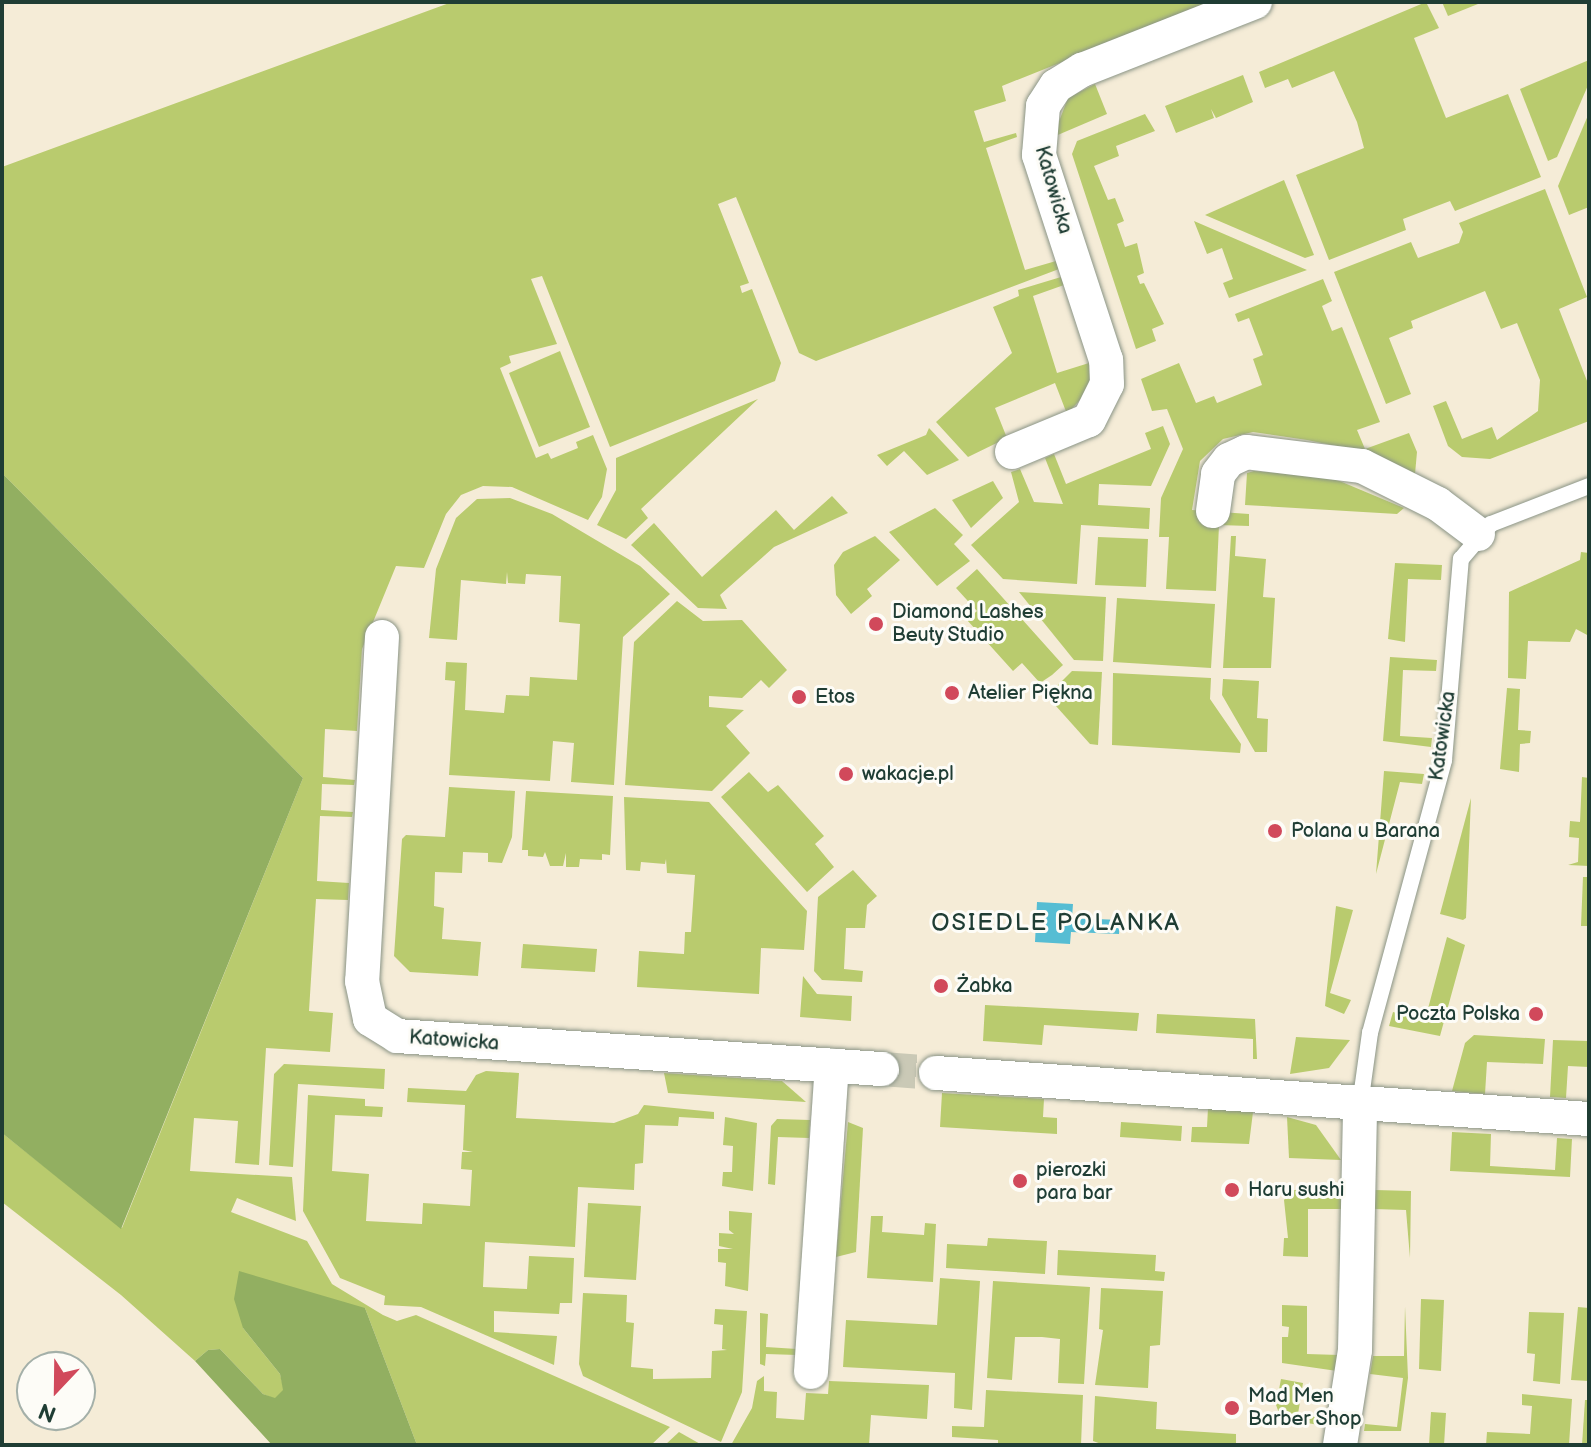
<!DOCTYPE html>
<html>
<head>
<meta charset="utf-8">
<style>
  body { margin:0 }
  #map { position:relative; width:1591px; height:1447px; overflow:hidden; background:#f5ecd7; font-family:"Balsamiq Sans",sans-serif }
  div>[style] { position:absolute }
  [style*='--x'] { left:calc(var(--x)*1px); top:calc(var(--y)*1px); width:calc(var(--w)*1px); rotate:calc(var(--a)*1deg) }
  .green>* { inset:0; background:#b9cb6e }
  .forest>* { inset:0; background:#92af61 }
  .water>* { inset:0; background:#56bdd3 }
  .minor-tunnel>* { height:34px; margin-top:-17px; transform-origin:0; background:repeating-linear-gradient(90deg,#cac9b6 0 34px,transparent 0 51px) }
  .roads { filter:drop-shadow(0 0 2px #8a9486) drop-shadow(0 0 2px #8a9486) }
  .service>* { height:16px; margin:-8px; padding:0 8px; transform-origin:8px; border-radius:8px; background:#fff }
  .minor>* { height:34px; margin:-17px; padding:0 17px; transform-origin:17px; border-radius:17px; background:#fff }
  .dots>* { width:22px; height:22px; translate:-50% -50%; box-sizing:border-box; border:4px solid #fdfcf7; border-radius:50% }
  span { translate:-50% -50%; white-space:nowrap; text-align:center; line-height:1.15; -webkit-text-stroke:6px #fdfcf7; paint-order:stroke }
  .street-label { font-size:20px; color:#1f3d34 }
  .poi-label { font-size:20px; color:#1f3d34 }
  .left { translate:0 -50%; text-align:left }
  .right { translate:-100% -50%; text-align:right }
  .quarter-label { font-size:24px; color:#1f3d34; letter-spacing:2px }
  .frame { position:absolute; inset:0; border:4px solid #1f3d34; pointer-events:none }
  .north { position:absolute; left:16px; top:1351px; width:80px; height:80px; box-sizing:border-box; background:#fdfcf7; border:2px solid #a4b0a9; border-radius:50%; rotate:202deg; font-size:22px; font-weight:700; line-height:32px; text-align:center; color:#1f3d34 }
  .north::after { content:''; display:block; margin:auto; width:28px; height:36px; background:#d1495b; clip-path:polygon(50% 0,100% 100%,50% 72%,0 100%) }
</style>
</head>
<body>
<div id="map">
  <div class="green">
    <div style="clip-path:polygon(452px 2px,1212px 2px,1002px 86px,1006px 101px,974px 111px,984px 142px,1016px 133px,1017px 137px,986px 148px,1025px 270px,1056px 261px,1059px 269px,816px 361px,799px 353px,736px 197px,718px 204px,749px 283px,740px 286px,742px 293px,752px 289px,781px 363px,775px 381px,610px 447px,542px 276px,531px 279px,557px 344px,509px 356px,511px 363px,500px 368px,536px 458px,548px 453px,551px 459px,578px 448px,576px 442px,593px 435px,607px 469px,602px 497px,588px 520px,512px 487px,483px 486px,461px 495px,446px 514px,424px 568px,396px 566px,362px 649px,357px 731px,325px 729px,323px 777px,355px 780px,354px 785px,322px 784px,321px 810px,353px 812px,352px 817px,320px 816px,317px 881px,349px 883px,348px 900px,316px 899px,309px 1011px,333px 1013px,330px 1052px,266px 1048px,259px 1165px,235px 1163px,238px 1121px,194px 1118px,190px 1171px,292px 1177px,296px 1221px,237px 1198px,231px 1212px,307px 1241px,332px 1284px,383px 1315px,397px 1321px,416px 1315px,670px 1427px,651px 1445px,417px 1445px,365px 1308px,243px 1328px,280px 1374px,284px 1390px,275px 1399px,263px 1394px,220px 1349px,208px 1350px,195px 1361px,121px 1295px,2px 1202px,2px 1133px,122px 1228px,303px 778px,2px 473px,2px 167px)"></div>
    <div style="clip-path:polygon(1426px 2px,1439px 28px,1414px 38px,1446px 118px,1508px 94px,1541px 177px,1455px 211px,1450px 201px,1403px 219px,1406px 230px,1329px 260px,1296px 175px,1364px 148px,1357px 122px,1334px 71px,1292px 88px,1288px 79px,1265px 88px,1259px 72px)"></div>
    <div style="clip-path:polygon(1442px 2px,1483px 2px,1448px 16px)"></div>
    <div style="clip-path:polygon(1589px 60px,1589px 83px,1557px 157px,1548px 161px,1520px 89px)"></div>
    <div style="clip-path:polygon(1243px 75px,1253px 102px,1216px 118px,1211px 109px,1214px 118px,1176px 133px,1165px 106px)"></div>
    <div style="clip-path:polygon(1095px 84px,1107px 114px,1053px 137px,1068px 98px)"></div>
    <div style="clip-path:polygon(1589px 113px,1589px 207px,1569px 215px,1558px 186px)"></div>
    <div style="clip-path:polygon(1145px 114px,1155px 131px,1116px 146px,1119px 156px,1094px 166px,1108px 200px,1115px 198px,1124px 221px,1117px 224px,1125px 247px,1137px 243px,1144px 273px,1137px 276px,1140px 284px,1144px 283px,1164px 324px,1152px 329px,1156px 341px,1136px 349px,1072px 154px,1077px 141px)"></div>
    <div style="clip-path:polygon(1284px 180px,1314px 255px,1305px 258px,1205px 215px)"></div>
    <div style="clip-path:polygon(1545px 189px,1587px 297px,1559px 309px,1589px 386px,1589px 421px,1490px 459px,1462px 457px,1448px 446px,1433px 406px,1446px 401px,1462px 439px,1492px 427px,1497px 440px,1538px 411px,1540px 380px,1517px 323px,1501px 329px,1485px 291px,1411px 321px,1413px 328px,1389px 338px,1411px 394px,1386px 404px,1334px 272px,1411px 242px,1418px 258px,1459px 243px,1463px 232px,1459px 223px)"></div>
    <div style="clip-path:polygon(1194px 221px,1307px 270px,1229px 298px,1223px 283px,1233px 279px,1222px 248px,1207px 254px)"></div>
    <div style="clip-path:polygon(1061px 277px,1064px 285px,1033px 296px,1057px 373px,1089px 363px,1091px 388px,1067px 414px,1055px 383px,995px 408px,1007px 438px,968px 457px,936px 422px,1012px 353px,993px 307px,1019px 296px,1018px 290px)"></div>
    <div style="clip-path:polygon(1323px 279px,1332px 301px,1322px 306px,1332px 331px,1342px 327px,1380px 422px,1357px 430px,1365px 449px,1409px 433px,1417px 452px,1415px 474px,1356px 450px,1307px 440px,1253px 432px,1223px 439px,1200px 461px,1192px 510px,1249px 514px,1249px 526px,1219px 525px,1216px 591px,1166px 589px,1169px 537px,1159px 537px,1161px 498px,1183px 449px,1167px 409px,1152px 411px,1141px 379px,1179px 363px,1196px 403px,1214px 396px,1217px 403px,1262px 385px,1253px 359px,1263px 355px,1249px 318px,1238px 322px,1235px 314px)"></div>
    <div style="clip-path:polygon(560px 351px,590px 427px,539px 447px,509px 373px)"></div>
    <div style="clip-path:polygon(758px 399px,641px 509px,648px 518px,626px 539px,597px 525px,616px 490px,616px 458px)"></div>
    <div style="clip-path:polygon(1163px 426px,1170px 444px,1151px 486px,1099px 484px,1098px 505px,1150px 508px,1149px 529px,1081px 525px,1077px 584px,1003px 579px,971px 545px,1019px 502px,1011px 472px,1020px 469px,1034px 502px,1063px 504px,1045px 458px,1054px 454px,1066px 484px,1151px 449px,1145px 433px)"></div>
    <div style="clip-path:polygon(929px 428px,959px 460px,927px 475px,904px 451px,887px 466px,877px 455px,926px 435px)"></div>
    <div style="clip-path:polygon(1254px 471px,1330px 477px,1404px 508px,1397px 514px,1245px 505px,1247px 473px)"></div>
    <div style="clip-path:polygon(993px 481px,1003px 498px,971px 528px,952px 500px)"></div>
    <div style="clip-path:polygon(832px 496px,848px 513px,774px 547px,720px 595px,727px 609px,698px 608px,631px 545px,654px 523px,702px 577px,776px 510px,794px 530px)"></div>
    <div style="clip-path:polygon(510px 498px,552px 514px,640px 566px,670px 594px,623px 637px,614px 785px,571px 782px,574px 743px,553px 741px,550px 781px,449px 775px,455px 681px,445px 680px,446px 662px,467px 663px,465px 710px,504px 713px,506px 695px,529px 696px,530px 677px,577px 680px,580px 624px,559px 622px,561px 576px,526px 574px,525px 584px,508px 583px,507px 572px,506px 584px,461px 580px,457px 640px,429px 638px,436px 569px,456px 518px,477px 499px)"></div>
    <div style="clip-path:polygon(935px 508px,963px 535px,954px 544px,970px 561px,937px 586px,889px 532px)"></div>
    <div style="clip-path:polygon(875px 536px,900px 560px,867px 589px,872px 596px,851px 614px,836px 595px,834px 565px,843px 552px)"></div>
    <div style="clip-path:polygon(1231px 536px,1236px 536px,1235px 556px,1266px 559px,1263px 597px,1275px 598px,1271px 668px,1223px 668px)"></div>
    <div style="clip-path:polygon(1098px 537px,1148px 539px,1146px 587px,1095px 585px)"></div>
    <div style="clip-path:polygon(1581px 552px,1589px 553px,1589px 636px,1576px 629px,1570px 642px,1528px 641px,1526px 679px,1508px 678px,1509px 592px,1580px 560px)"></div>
    <div style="clip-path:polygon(1395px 563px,1442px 565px,1441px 580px,1408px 579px,1405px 642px,1388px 639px)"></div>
    <div style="clip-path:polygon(977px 569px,1063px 665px,1052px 675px,1040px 683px,1022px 663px,1013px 671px,967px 620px,977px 611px,956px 588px)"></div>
    <div style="clip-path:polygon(1019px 592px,1106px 597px,1103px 661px,1074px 660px)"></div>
    <div style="clip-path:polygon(1117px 598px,1215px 604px,1211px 668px,1113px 662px)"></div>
    <div style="clip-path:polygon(677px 601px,703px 621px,742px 620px,787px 670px,769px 688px,761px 680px,742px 698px,709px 696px,709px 707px,744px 710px,726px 726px,750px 753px,712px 791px,625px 785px,634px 642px)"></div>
    <div style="clip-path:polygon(1390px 657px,1437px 660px,1436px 671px,1403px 670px,1400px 736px,1432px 738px,1431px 747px,1383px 741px)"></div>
    <div style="clip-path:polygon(1072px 671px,1102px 672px,1098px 745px,1090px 744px,1047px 696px)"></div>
    <div style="clip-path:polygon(1113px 673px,1211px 678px,1210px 699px,1241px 744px,1240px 753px,1112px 745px)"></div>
    <div style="clip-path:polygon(1223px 679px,1259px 681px,1257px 718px,1268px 719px,1267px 752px,1255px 752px,1222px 695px)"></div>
    <div style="clip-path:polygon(1507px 688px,1520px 689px,1518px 730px,1531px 731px,1530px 743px,1520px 744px,1519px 772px,1500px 769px)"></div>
    <div style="clip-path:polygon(1384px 771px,1424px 774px,1422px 784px,1400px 782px,1376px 874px)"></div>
    <div style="clip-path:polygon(749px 772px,768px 792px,778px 785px,824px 836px,815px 844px,834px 867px,807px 892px,721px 797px)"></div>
    <div style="clip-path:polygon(1582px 777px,1589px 778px,1589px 866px,1568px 865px,1578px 862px,1579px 838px,1569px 837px,1570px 821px,1580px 822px)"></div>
    <div style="clip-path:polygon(449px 787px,515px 791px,512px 837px,502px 863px,488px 862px,488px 853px,463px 852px,462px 873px,435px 872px,434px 906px,444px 908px,442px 939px,481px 942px,478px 976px,410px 972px,394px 956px,402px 839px,406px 835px,445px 837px)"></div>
    <div style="clip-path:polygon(526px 791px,613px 796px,610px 855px,602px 854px,602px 860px,580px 859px,579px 867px,566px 867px,566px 853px,563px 866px,550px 866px,545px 852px,543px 857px,528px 856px,528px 850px,522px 850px)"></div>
    <div style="clip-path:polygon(624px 797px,709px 802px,807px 911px,804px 950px,761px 948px,759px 994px,637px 987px,639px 951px,684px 954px,685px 932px,691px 932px,695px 875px,667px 873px,666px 859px,665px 864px,641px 862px,640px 871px,626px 870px)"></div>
    <div style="clip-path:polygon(1471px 798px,1466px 918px,1463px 920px,1440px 914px)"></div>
    <div style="clip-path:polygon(853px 870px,877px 896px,867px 905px,865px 928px,846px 928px,844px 969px,863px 971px,862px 982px,822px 980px,814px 971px,818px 897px)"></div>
    <div style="clip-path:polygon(1583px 877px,1589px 877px,1589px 926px,1581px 926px)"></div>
    <div style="clip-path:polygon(1336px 906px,1353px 910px,1330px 993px,1351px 1000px,1344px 1014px,1325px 1006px)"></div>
    <div style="clip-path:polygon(1447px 937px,1465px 945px,1440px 1036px,1389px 1026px,1393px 1012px,1425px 1020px)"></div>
    <div style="clip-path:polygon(523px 944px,597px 949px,595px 972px,521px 968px)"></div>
    <div style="clip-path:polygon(803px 976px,817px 994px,852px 996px,851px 1021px,800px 1017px)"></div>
    <div style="clip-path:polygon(985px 1005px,1139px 1013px,1137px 1031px,1044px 1025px,1042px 1045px,983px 1041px)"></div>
    <div style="clip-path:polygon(1157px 1014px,1255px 1019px,1257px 1059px,1253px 1059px,1253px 1039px,1156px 1033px)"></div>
    <div style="clip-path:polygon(1474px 1035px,1545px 1039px,1543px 1064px,1487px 1062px,1485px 1094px,1452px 1091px,1465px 1043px)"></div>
    <div style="clip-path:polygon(1296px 1037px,1350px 1040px,1329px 1068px,1290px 1074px)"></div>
    <div style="clip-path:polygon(1553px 1040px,1589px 1041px,1589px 1067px,1568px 1066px,1566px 1098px,1550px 1097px)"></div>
    <div style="clip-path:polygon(284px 1064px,385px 1069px,384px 1089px,298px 1084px,293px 1167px,269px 1165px,274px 1074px)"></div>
    <div style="clip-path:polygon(486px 1071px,519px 1073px,516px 1118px,614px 1123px,638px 1114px,644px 1105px,714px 1112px,714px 1119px,679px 1117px,678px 1126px,645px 1125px,643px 1163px,635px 1164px,634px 1190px,578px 1187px,575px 1247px,485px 1242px,483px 1287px,527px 1289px,529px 1256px,574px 1258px,572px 1303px,560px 1303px,559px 1314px,494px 1311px,494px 1332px,557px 1336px,554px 1365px,421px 1307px,384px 1305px,385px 1296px,340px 1278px,303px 1211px,308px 1095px,365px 1099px,365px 1106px,383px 1107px,382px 1117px,335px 1115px,332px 1171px,369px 1174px,366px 1221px,422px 1224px,423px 1203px,470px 1206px,472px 1170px,461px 1169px,462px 1152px,473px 1152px,463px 1150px,465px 1105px,407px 1102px,408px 1088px,466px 1091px,476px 1075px)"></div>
    <div style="clip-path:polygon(664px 1073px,782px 1081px,806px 1102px,668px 1093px)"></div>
    <div style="clip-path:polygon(942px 1093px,1044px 1099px,1043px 1117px,1057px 1118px,1057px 1134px,940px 1127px)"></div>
    <div style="clip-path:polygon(1208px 1108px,1253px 1112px,1249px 1144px,1191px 1142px,1192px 1127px,1207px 1127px)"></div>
    <div style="clip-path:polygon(725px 1117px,757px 1123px,753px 1191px,722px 1186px,723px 1172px,732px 1172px,733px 1146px,723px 1145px)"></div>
    <div style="clip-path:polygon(1287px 1117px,1316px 1125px,1341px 1160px,1289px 1158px)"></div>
    <div style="clip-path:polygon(777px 1119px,810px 1120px,809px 1138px,778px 1137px,775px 1185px,768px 1184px,771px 1126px)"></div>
    <div style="clip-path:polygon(848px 1122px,863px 1128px,856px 1252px,836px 1257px)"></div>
    <div style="clip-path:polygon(1121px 1122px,1182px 1126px,1181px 1141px,1120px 1137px)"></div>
    <div style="clip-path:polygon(1452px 1132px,1491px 1134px,1490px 1166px,1555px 1170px,1557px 1138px,1572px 1139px,1570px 1177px,1450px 1171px)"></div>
    <div style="clip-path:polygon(1292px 1190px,1341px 1190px,1341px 1209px,1308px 1209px,1308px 1257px,1283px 1256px,1284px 1238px,1288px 1238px,1284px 1200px)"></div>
    <div style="clip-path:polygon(1375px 1190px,1411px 1191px,1410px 1258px,1406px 1210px,1374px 1209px)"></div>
    <div style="clip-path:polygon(588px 1203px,641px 1206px,636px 1280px,584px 1277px)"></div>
    <div style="clip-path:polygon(729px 1211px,752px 1213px,748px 1291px,725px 1286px,726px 1263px,718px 1262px,718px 1249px,733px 1249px,719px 1246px,719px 1233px,734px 1234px,729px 1230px)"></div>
    <div style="clip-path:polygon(871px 1216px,883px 1216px,882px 1232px,924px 1235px,925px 1223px,936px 1224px,933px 1282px,867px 1278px)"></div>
    <div style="clip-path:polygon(988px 1238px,1047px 1241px,1045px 1274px,946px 1268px,947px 1244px,987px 1246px)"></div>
    <div style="clip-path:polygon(1058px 1250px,1156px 1255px,1155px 1271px,1165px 1272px,1164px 1281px,1057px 1275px)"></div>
    <div style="clip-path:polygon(940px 1278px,980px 1281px,972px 1410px,954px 1408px,955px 1373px,843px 1367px,846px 1320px,937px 1325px)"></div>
    <div style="clip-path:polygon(993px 1281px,1090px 1287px,1084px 1384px,1058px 1383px,1060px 1339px,1042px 1337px,1015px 1337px,1012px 1380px,987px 1378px)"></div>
    <div style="clip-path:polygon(1101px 1288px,1163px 1291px,1160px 1345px,1150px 1346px,1148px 1388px,1095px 1385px,1103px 1330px,1099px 1329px)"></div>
    <div style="clip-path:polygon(583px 1293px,627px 1295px,626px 1322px,634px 1323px,631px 1367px,653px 1369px,653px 1379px,711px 1378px,712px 1351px,727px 1350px,722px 1349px,723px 1325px,714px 1324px,715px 1309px,747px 1311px,742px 1392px,721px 1442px,583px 1376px,579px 1364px)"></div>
    <div style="clip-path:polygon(1421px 1299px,1444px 1300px,1441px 1371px,1419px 1369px)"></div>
    <div style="clip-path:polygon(1282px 1305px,1307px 1306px,1307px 1354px,1339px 1355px,1337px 1371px,1282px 1363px,1282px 1337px,1288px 1337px,1289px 1327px,1282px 1326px)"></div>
    <div style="clip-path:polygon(1405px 1306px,1408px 1378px,1401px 1431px,1364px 1431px,1365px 1424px,1397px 1427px,1403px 1378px,1370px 1374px,1373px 1356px,1404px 1356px)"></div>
    <div style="clip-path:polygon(1578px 1307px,1589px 1308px,1589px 1381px,1571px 1380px)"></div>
    <div style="clip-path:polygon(1529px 1312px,1564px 1313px,1560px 1384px,1533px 1381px,1535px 1354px,1527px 1353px)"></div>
    <div style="clip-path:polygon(760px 1313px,768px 1314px,766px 1347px,797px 1349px,797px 1355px,766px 1354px,765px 1366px,760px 1364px)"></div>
    <div style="clip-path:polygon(764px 1376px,764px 1391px,777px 1392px,776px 1418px,804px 1420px,806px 1393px,828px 1394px,829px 1381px,929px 1385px,927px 1419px,871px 1415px,869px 1445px,731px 1445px,752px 1408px,757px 1381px)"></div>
    <div style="clip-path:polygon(1281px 1379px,1303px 1383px,1298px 1414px,1330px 1419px,1329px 1427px,1281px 1418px,1276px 1405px)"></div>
    <div style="clip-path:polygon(986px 1390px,1083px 1395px,1081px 1445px,998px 1445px,998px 1440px,952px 1437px,952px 1426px,984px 1427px)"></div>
    <div style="clip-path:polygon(1522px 1394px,1572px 1399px,1569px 1445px,1486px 1445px,1487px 1432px,1530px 1434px,1532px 1406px,1522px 1405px)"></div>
    <div style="clip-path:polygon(1095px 1396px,1157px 1402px,1156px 1429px,1236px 1434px,1236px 1443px,1272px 1445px,1104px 1445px,1093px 1441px)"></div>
    <div style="clip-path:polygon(1585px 1400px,1589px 1400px,1589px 1445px,1582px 1445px)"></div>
    <div style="clip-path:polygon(1431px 1412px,1446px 1413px,1444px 1445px,1429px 1445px)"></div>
    <div style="clip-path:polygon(679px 1432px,702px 1445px,665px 1445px)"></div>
  </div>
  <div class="forest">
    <div style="clip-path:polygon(2px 473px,303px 778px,121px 1229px,2px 1133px)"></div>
    <div style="clip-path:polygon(239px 1271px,365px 1308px,417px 1445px,272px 1445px,195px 1361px,208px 1350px,220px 1349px,263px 1394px,275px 1398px,283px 1390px,280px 1374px,243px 1328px,234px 1299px)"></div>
  </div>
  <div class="water">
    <div style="clip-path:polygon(1037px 902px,1073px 904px,1072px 918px,1120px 920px,1119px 934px,1071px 932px,1070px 944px,1035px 942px)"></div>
  </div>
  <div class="minor-tunnel">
    <div style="--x:882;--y:1069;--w:54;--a:4.2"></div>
  </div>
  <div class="roads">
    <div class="service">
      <div style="--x:1360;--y:1105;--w:73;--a:-82.1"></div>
      <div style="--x:1370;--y:1033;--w:283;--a:-74.8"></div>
      <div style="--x:1444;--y:760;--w:202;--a:-85.2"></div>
      <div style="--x:1461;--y:559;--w:46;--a:-49.4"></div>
      <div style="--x:1491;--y:524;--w:105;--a:-21.2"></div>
    </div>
    <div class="minor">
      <div style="--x:1012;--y:452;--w:83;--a:-22.6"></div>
      <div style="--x:1089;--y:420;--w:40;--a:-63.4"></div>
      <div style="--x:1107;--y:384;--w:24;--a:-92"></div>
      <div style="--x:1106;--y:360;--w:216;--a:-108.1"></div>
      <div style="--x:1039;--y:155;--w:49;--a:-85.3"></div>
      <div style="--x:1043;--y:106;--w:24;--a:-57"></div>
      <div style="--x:1056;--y:86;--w:31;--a:-32"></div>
      <div style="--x:1082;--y:70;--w:186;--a:-21.5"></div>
      <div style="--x:1213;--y:511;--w:37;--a:-82"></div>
      <div style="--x:1218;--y:474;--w:18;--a:-52"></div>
      <div style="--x:1229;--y:460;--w:19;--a:-25"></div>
      <div style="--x:1246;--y:452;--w:117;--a:6.9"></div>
      <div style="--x:1362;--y:466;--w:85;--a:26.6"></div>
      <div style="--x:1438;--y:504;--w:50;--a:36.9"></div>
      <div style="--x:382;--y:637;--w:345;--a:93.3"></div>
      <div style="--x:362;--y:981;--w:39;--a:78"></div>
      <div style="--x:370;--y:1019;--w:32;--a:32"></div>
      <div style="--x:397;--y:1036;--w:486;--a:3.9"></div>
      <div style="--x:936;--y:1073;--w:655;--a:4.03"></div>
      <div style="--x:811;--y:1372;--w:307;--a:-86.1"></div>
      <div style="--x:1340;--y:1445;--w:96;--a:-81"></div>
      <div style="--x:1355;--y:1350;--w:245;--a:-88.8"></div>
    </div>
  </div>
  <div class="dots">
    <div style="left:876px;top:624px;background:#d1495b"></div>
    <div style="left:952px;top:693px;background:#d1495b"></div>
    <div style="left:799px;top:697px;background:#d1495b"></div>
    <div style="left:846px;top:774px;background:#d1495b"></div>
    <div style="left:1275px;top:831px;background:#d1495b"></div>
    <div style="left:941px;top:986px;background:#d1495b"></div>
    <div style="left:1536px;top:1014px;background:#d1495b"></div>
    <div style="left:1020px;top:1181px;background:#d1495b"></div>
    <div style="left:1232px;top:1190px;background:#d1495b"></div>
    <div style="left:1232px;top:1408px;background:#d1495b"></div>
  </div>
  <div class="street-label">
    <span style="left:1053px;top:190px;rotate:74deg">Katowicka</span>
    <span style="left:1443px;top:736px;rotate:-82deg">Katowicka</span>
    <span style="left:454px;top:1041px;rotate:4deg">Katowicka</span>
  </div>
  <div class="poi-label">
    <span class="left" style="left:892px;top:624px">Diamond Lashes<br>Beuty Studio</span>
    <span class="left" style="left:968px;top:693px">Atelier Piękna</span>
    <span class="left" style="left:815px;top:697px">Etos</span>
    <span class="left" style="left:862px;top:774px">wakacje.pl</span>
    <span class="left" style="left:1291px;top:831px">Polana u Barana</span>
    <span class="left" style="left:957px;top:986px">Żabka</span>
    <span class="right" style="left:1520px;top:1014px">Poczta Polska</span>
    <span class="left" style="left:1036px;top:1182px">pierozki<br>para bar</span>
    <span class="left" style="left:1248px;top:1190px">Haru sushi</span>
    <span class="left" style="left:1248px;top:1408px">Mad Men<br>Barber Shop</span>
  </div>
  <div class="quarter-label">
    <span style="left:1056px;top:923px">OSIEDLE POLANKA</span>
  </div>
  <div class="frame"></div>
  <div class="north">N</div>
</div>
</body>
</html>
